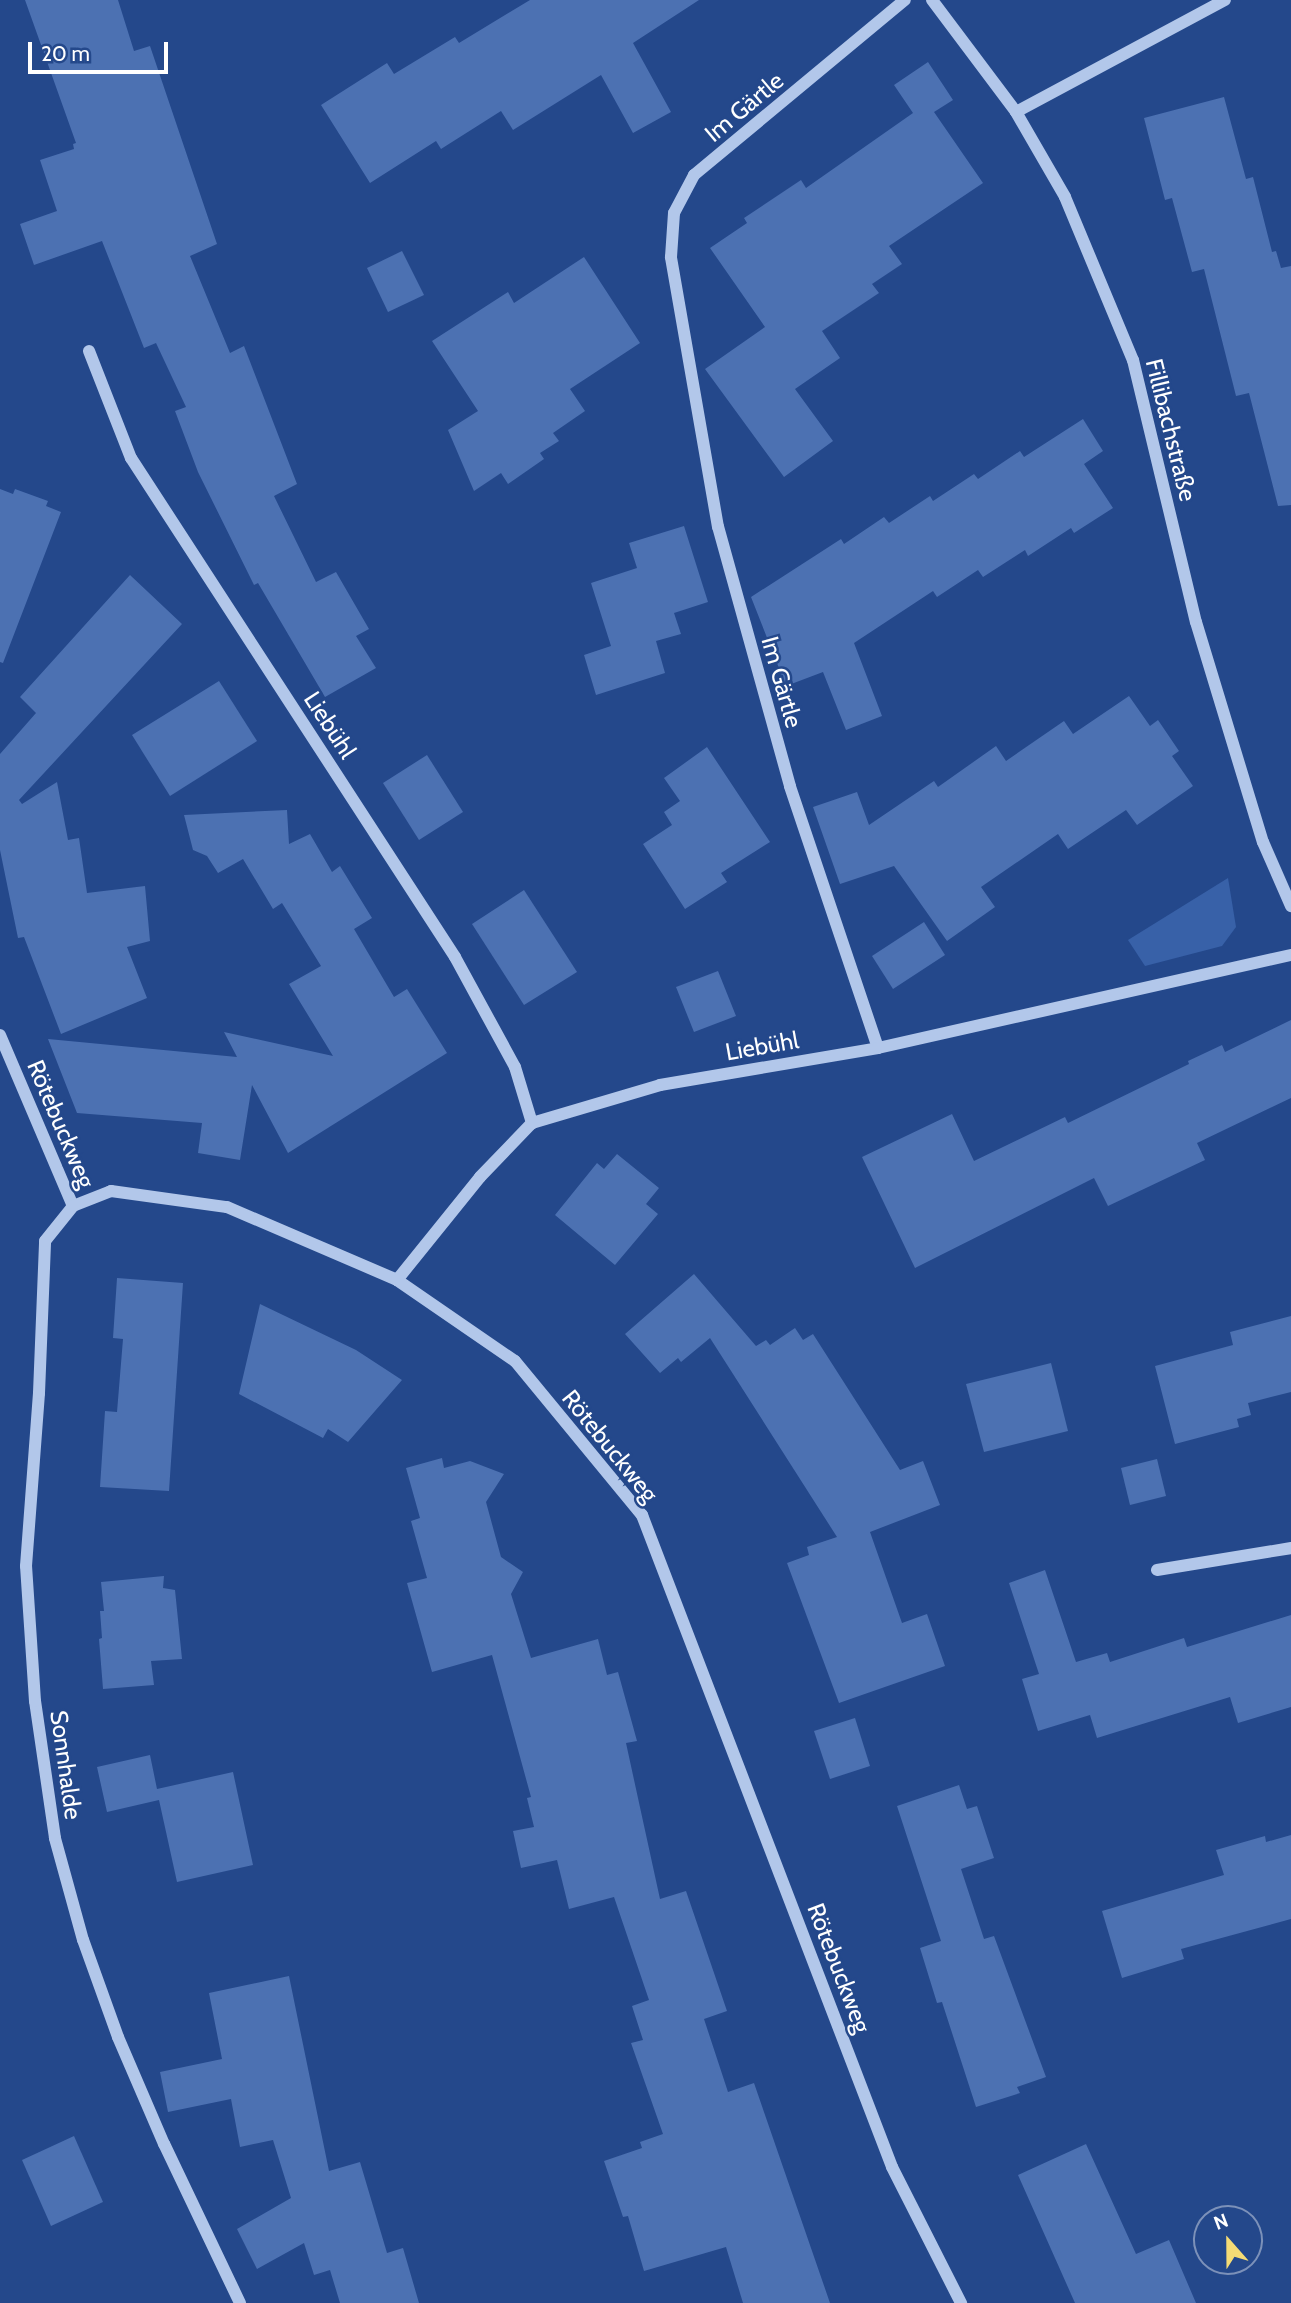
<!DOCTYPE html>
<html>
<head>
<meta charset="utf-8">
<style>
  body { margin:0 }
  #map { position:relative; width:1291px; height:2303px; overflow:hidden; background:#24488b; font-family:Cabin,sans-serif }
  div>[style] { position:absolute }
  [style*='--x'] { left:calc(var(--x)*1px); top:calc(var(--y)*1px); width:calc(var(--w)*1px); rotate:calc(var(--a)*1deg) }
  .green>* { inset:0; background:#3861a8 }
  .building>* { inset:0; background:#4c71b2 }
  .minor>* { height:12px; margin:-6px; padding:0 6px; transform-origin:6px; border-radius:6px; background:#b2c7ea }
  span { translate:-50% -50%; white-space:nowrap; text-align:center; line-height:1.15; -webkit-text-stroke:5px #24488b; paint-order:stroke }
  .street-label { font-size:24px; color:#fff }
  .north { position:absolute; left:1193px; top:2205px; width:70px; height:70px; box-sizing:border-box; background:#24488b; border:2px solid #7c91b9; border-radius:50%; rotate:339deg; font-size:19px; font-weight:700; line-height:28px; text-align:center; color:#fff }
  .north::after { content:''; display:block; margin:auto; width:24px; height:32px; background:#f5db75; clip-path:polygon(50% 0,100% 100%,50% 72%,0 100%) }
  .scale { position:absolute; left:28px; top:42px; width:140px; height:32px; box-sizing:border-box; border:4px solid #fff; border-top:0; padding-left:9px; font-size:21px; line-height:24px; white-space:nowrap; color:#fff; -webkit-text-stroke:5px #24488b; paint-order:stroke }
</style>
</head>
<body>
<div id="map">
  <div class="green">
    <div style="clip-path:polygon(1228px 878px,1236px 927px,1222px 946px,1145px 966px,1128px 940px)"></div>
  </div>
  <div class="building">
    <div style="clip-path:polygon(25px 0,118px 0,134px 51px,150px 46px,217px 244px,190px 256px,230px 353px,244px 346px,297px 484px,274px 496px,316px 582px,336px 572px,369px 629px,356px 636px,376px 668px,325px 697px,258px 583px,254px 585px,198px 472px,175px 411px,186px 407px,156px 343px,144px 348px,102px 241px,34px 265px,20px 224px,57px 211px,40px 160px,74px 149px,73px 144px,76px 143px)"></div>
    <div style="clip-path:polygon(530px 0,699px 0,633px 43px,671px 112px,633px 133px,601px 75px,513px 130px,501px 111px,441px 149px,436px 141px,370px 183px,321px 105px,387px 63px,394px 74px,455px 37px,459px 43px)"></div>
    <div style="clip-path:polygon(928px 62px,953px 100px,934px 112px,983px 183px,889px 246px,902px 264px,872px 284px,879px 293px,822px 331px,840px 358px,795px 389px,833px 441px,784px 477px,705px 369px,765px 327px,710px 248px,747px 223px,744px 218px,801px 180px,806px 188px,913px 113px,894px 85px)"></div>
    <div style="clip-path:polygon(1224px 97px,1246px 179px,1253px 177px,1272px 252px,1276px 251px,1281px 268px,1291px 266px,1291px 505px,1278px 506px,1249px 393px,1236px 396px,1204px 269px,1192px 272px,1172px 198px,1165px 200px,1144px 118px)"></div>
    <div style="clip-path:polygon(402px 251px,424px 295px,388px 312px,367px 268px)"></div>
    <div style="clip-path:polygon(584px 257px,640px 343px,570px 389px,585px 411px,553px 433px,559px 441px,540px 453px,544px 459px,508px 484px,501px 473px,474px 491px,448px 430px,478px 411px,432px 341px,508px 292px,514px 303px)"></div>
    <div style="clip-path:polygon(1083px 419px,1103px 451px,1084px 464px,1113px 508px,1074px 533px,1071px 528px,1028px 556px,1025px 550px,983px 577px,978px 570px,937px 597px,933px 591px,854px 643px,882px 716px,846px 730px,823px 672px,786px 686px,751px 597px,841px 539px,844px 544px,884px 517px,889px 523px,930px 496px,933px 501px,974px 474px,978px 479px,1020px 451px,1024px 457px)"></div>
    <div style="clip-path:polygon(0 489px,13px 494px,15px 489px,48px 501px,46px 506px,61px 512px,3px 663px,0 662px)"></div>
    <div style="clip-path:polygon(684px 526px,708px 602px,674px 613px,681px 634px,656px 641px,665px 673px,596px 695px,584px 655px,611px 646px,591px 583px,637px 568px,629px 543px)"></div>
    <div style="clip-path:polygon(130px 575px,182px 624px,19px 800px,22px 804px,57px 782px,68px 840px,79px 838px,87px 893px,145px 886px,150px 941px,127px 947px,147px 998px,61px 1034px,24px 937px,18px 938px,0 850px,0 754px,36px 713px,20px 697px)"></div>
    <div style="clip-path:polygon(219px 681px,257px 741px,170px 796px,132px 735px)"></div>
    <div style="clip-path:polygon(1129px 696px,1150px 726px,1158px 720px,1179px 751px,1172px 756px,1193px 786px,1137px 825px,1126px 810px,1068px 849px,1058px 834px,981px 887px,995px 907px,947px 941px,894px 866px,840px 884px,813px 807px,857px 792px,869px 825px,934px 781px,938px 787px,996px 746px,1006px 761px,1064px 721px,1073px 734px)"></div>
    <div style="clip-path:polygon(707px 747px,770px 842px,721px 873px,727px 882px,685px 909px,643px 844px,672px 825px,664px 812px,680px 801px,664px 778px)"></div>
    <div style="clip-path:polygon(427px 755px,463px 812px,419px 840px,383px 783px)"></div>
    <div style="clip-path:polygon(287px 810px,289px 844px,310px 834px,332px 872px,340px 866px,372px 918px,354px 929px,394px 997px,407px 989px,447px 1053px,288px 1153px,252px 1085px,240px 1160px,198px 1153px,202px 1123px,77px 1113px,48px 1039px,237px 1057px,224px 1032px,333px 1056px,289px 984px,321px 966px,282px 903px,273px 909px,243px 859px,218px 873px,207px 856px,193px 850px,184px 815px)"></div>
    <div style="clip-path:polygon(524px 890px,577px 972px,524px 1005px,472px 924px)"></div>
    <div style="clip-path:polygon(924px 922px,945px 955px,893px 989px,872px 956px)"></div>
    <div style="clip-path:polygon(718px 971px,736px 1016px,694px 1032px,676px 987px)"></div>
    <div style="clip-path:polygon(1291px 1020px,1291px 1098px,1197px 1143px,1205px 1160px,1108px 1206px,1094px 1178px,915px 1268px,862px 1157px,952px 1114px,974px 1161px,1065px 1117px,1068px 1123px,1189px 1064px,1188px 1061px,1222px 1045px,1225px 1052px)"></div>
    <div style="clip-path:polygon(617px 1154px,659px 1188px,646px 1204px,658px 1214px,615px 1265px,555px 1215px,597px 1163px,604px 1169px)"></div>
    <div style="clip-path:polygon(694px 1274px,756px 1346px,766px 1340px,770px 1345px,795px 1328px,803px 1340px,813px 1334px,900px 1470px,923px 1461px,940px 1505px,870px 1532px,902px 1623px,927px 1614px,945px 1666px,839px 1703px,787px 1563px,809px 1555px,807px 1547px,837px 1537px,710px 1338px,681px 1362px,678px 1358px,660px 1373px,625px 1334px)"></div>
    <div style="clip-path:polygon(117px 1278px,183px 1283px,169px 1491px,100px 1487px,105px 1411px,117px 1412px,123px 1339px,113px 1338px)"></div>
    <div style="clip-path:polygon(260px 1304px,356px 1350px,402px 1380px,348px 1442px,328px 1429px,323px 1438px,239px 1394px)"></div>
    <div style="clip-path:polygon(1291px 1316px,1291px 1392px,1248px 1403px,1251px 1415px,1237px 1419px,1239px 1427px,1175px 1444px,1155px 1366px,1233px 1345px,1230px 1332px)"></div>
    <div style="clip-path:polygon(1051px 1363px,1068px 1431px,984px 1452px,966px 1384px)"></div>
    <div style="clip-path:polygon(442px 1458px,444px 1468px,470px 1461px,504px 1474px,486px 1502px,501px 1557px,523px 1572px,511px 1594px,531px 1658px,598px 1639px,607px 1675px,618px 1672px,637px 1741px,626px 1743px,660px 1899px,686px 1891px,727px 2011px,704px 2019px,728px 2092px,754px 2083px,830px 2303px,743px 2303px,726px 2247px,644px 2271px,628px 2216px,623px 2217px,604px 2161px,642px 2148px,640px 2142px,663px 2134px,631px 2043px,643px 2040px,632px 2006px,649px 2000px,614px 1897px,569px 1909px,557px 1860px,521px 1868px,513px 1831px,534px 1827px,527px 1798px,531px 1797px,492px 1655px,432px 1672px,407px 1583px,427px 1578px,411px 1521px,420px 1518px,406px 1468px)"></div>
    <div style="clip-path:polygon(1157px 1459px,1166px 1496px,1130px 1505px,1121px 1468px)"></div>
    <div style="clip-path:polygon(1045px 1570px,1076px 1662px,1107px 1653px,1110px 1662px,1184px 1638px,1187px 1647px,1291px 1615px,1291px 1707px,1238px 1723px,1230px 1697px,1097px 1738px,1090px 1715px,1038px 1731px,1022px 1679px,1039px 1674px,1009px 1583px)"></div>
    <div style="clip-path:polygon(164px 1576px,163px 1588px,175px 1590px,182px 1659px,151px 1661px,154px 1685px,103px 1689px,99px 1639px,102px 1638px,100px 1611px,104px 1611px,101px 1582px)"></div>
    <div style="clip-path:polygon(855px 1718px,870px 1766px,830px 1779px,814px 1731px)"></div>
    <div style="clip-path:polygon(150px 1755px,157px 1789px,233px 1772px,253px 1865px,177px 1882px,159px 1800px,107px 1812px,97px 1767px)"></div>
    <div style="clip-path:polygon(959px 1785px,967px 1809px,977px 1806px,994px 1858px,961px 1869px,984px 1939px,994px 1936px,1046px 2077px,1017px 2087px,1020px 2093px,976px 2107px,942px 2002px,937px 2003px,920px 1948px,941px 1941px,897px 1806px)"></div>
    <div style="clip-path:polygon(1291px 1835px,1291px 1919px,1181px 1949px,1184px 1959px,1122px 1978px,1102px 1911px,1224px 1875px,1216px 1850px,1265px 1836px,1266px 1842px)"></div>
    <div style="clip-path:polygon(289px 1976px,329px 2171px,360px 2162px,387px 2253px,403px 2248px,419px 2303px,340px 2303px,330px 2270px,314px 2275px,304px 2243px,257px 2269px,237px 2229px,291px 2198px,273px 2140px,240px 2147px,231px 2099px,168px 2112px,160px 2072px,222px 2059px,209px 1993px)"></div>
    <div style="clip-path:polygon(74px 2136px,103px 2202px,51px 2226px,22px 2160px)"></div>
    <div style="clip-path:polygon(1086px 2144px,1136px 2254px,1169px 2240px,1196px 2303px,1075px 2303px,1018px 2175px)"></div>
  </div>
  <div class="minor">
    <div style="--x:932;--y:0;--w:140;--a:53.1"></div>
    <div style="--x:1016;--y:112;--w:98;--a:60"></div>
    <div style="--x:1065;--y:197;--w:177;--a:67.4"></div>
    <div style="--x:1133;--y:360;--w:269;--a:76.5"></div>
    <div style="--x:1196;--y:622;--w:230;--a:73.1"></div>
    <div style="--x:1263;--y:842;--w:70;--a:66.4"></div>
    <div style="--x:1016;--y:112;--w:237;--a:-28.2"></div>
    <div style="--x:89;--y:351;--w:115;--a:68.6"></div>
    <div style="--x:131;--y:458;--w:595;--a:57"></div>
    <div style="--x:455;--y:957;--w:125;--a:61.4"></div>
    <div style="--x:515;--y:1067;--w:59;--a:73.1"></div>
    <div style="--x:0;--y:1035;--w:186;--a:66.9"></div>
    <div style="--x:878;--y:1048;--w:276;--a:-108.6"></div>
    <div style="--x:790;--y:786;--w:269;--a:-105.5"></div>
    <div style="--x:718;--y:527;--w:274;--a:-99.9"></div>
    <div style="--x:671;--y:257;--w:44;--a:-86.1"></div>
    <div style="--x:674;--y:213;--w:43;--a:-62.2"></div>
    <div style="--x:694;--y:175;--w:274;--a:-39.7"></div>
    <div style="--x:397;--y:1280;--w:132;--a:-51.1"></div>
    <div style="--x:480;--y:1177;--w:75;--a:-46.1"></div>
    <div style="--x:532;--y:1123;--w:134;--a:-16.5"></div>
    <div style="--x:660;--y:1085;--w:221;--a:-9.6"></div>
    <div style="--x:878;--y:1048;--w:423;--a:-12.7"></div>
    <div style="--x:1157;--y:1570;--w:136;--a:-9.3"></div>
    <div style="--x:240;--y:2303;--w:176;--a:-115.5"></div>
    <div style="--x:164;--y:2144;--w:116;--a:-113.3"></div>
    <div style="--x:118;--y:2037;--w:103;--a:-109.8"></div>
    <div style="--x:83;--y:1940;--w:106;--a:-105.4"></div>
    <div style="--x:55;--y:1838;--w:138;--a:-98.3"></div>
    <div style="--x:35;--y:1701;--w:135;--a:-93.8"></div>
    <div style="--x:26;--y:1566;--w:173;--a:-85.7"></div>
    <div style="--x:39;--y:1393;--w:152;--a:-87.7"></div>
    <div style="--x:45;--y:1241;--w:45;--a:-51.3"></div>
    <div style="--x:73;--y:1206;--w:41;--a:-21.5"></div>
    <div style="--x:111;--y:1191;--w:117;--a:7.9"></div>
    <div style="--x:227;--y:1207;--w:185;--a:23.2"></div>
    <div style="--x:397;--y:1280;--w:143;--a:34.5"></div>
    <div style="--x:515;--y:1361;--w:200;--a:50.5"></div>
    <div style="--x:642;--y:1515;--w:698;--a:69.02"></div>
    <div style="--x:892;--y:2167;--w:153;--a:63.1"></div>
  </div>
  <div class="street-label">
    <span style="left:744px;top:107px;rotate:-40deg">Im Gärtle</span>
    <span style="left:1171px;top:430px;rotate:76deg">Fillibachstraße</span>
    <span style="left:782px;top:682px;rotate:74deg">Im Gärtle</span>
    <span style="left:330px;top:725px;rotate:57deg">Liebühl</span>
    <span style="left:762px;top:1046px;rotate:-10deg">Liebühl</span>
    <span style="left:61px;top:1124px;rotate:67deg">Rötebuckweg</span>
    <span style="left:610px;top:1446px;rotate:51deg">Rötebuckweg</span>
    <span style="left:66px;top:1765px;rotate:82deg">Sonnhalde</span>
    <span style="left:839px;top:1968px;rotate:69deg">Rötebuckweg</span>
  </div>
  <div class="north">N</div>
  <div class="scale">20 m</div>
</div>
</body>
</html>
